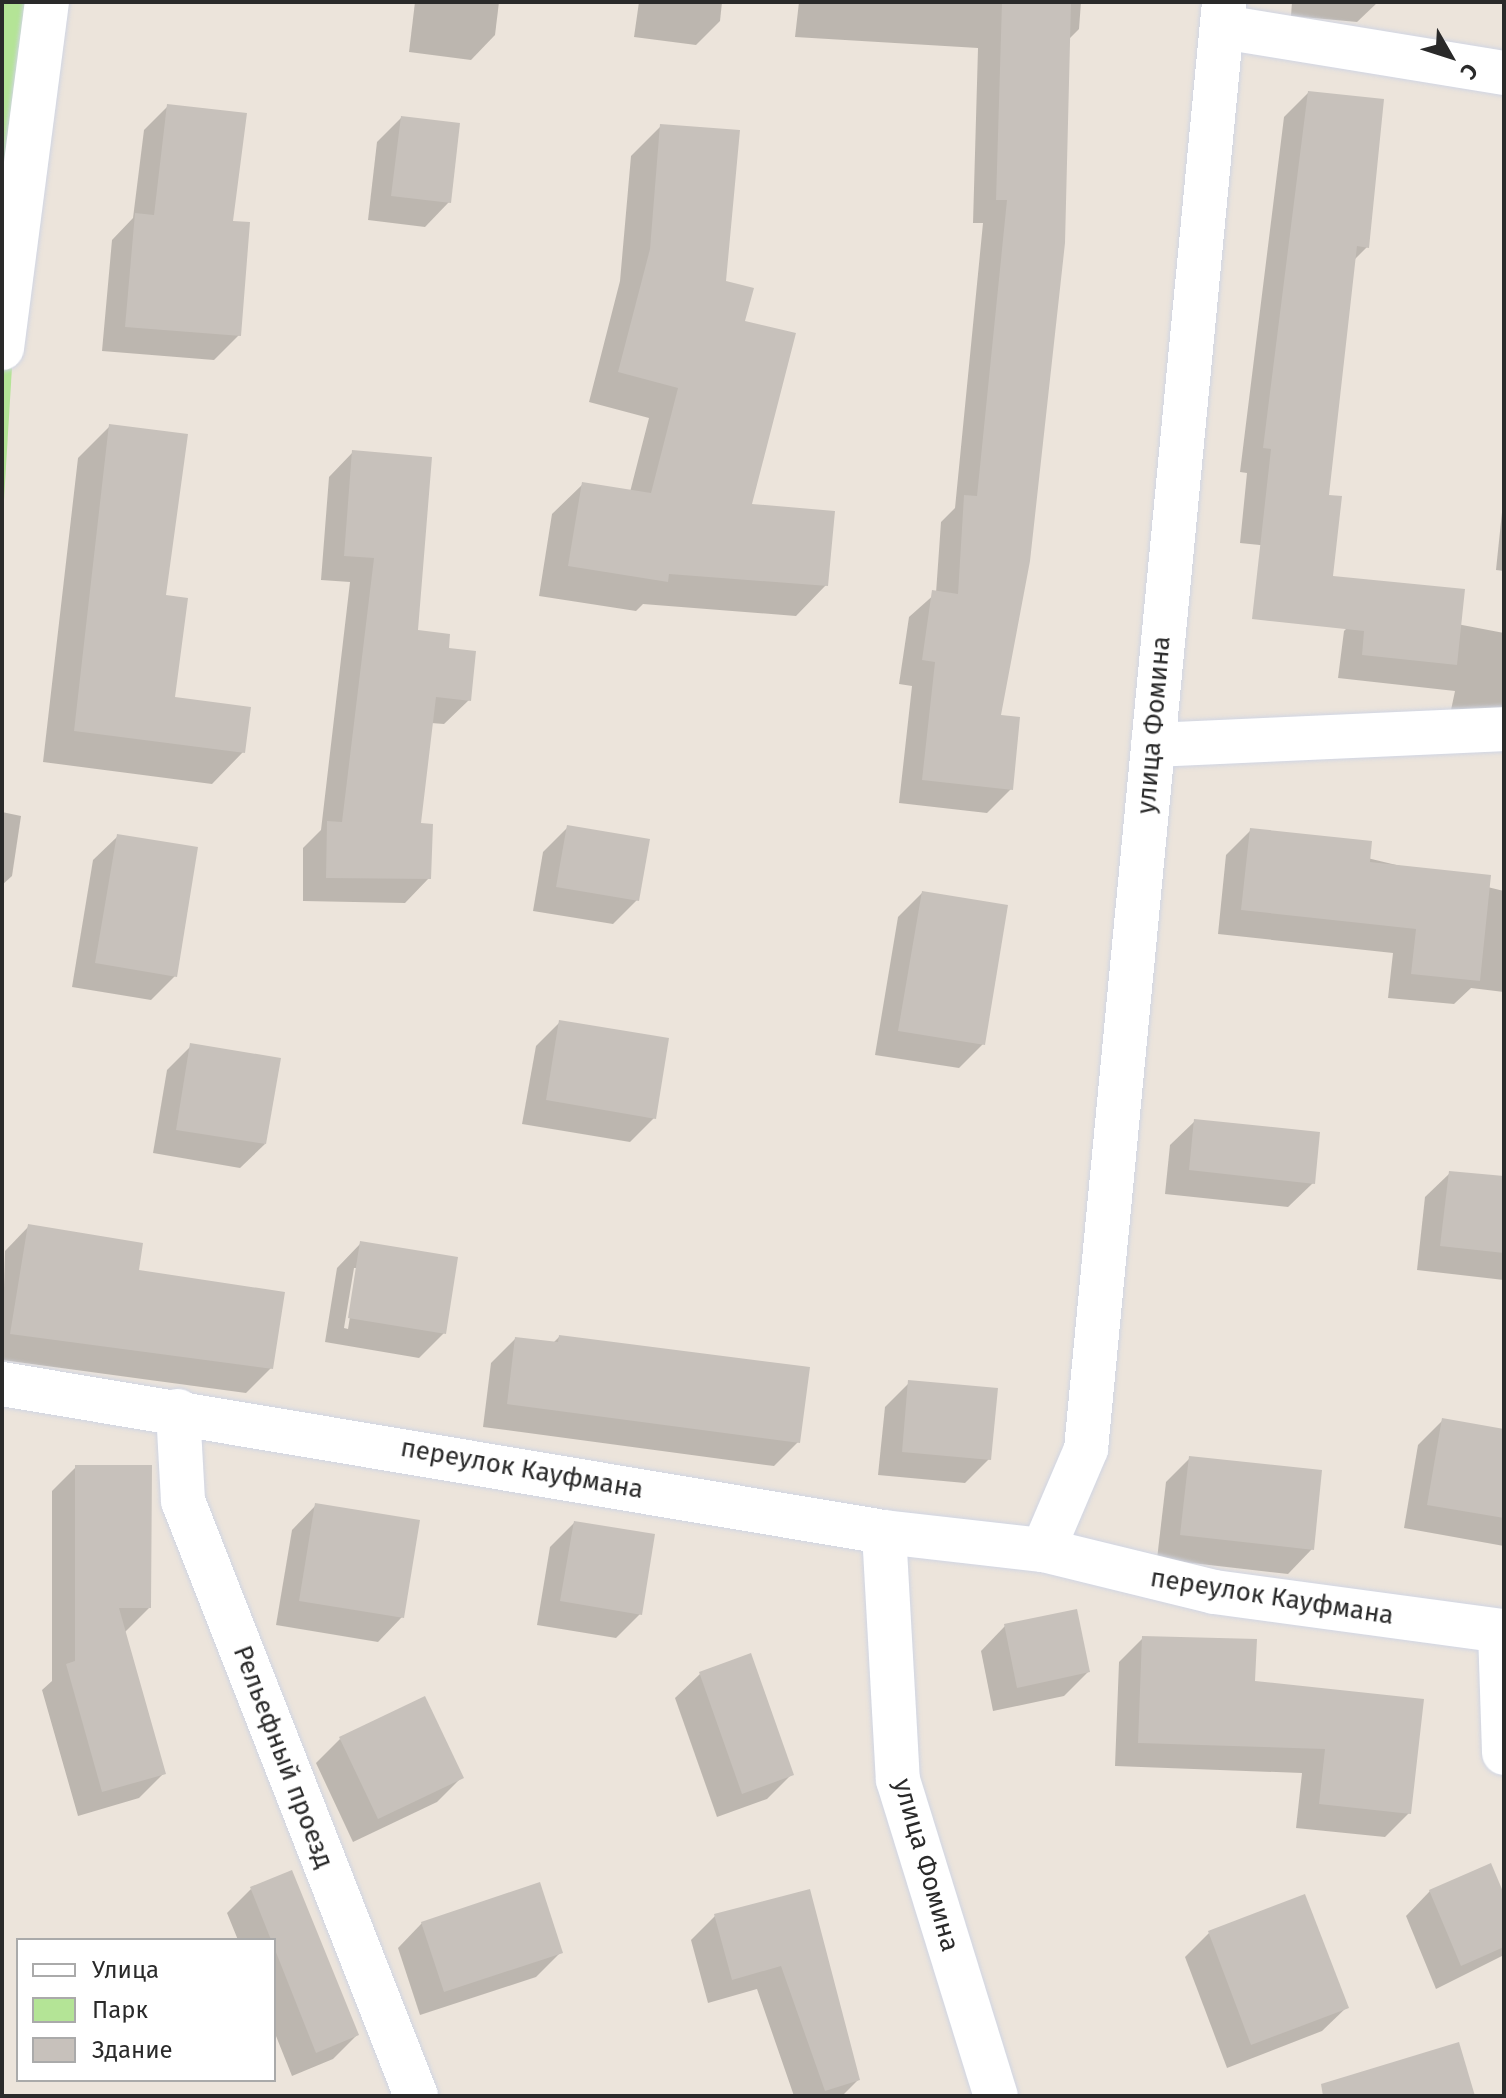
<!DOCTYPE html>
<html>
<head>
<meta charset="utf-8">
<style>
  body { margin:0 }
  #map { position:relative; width:1506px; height:2098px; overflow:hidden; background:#ece4db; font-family:"Fira Sans",sans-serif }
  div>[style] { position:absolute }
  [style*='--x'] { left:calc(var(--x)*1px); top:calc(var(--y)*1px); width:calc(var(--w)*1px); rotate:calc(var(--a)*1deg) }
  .green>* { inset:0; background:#b4e496 }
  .shadow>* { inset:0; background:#0003 }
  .building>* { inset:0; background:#c7c1bb }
  .roads { filter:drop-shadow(0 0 2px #d0d5e3) drop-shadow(0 0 2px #d0d5e3) }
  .street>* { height:44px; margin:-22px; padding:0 22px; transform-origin:22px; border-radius:22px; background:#fff }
  .secondary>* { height:44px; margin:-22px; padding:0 22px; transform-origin:22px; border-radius:22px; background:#fff }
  span { translate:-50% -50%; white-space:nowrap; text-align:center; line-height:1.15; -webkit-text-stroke:7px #fff; paint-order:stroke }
  .street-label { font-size:26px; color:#2a2a2a }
  .frame { position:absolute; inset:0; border:4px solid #2a2a2a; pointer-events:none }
  .legend { position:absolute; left:16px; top:1938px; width:260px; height:144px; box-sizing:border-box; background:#fff; border:2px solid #aaa; margin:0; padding:10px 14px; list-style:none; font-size:24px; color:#2a2a2a }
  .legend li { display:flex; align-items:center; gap:16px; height:40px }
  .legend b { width:40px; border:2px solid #aaa }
  .north { position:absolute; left:1410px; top:16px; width:80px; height:80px; -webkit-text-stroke:6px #fff; paint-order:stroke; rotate:129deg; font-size:22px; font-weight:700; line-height:32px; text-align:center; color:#2a2a2a }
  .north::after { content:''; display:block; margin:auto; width:28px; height:36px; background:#2a2a2a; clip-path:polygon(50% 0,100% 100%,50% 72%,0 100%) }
</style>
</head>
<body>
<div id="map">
  <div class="green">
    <div style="clip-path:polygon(2px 2px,34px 2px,2px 533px)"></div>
  </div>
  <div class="shadow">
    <div style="clip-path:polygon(415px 2px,499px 2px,495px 35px,471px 60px,409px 52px)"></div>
    <div style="clip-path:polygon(639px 2px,722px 2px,720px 21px,696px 45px,634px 37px)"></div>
    <div style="clip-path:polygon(799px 2px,1081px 2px,1079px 29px,1068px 40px,999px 717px,1011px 789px,987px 813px,899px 803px,912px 686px,899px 684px,909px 617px,936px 593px,941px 522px,955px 508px,983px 223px,973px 223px,978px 48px,795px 37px)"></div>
    <div style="clip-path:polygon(1292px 2px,1378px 2px,1357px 22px,1291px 16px)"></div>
    <div style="clip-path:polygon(1308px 93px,1367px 247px,1353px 261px,1300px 549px,1240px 543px,1247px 473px,1240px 472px,1284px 117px)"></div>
    <div style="clip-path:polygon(168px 106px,231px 223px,239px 335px,214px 360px,102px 351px,112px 240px,133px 218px,144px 130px)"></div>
    <div style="clip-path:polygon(401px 118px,449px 202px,425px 227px,368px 220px,377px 142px)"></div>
    <div style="clip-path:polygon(661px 126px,743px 322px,750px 506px,826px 585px,796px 616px,643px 604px,636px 611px,539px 596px,552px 514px,583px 484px,630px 492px,649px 418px,589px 402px,620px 281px,631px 156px)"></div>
    <div style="clip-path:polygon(110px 426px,163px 597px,173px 699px,243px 752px,212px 784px,43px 762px,78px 458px)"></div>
    <div style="clip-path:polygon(353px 452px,416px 632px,469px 700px,444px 724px,431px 723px,419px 825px,429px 878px,405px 903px,303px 901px,303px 848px,321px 830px,350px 582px,321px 580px,329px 477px)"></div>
    <div style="clip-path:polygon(1504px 493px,1504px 571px,1496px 570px)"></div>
    <div style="clip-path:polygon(1368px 607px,1504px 633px,1504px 720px,1451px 710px,1455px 691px,1338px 678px,1344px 631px)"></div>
    <div style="clip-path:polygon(2px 812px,21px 816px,12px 876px,2px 885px)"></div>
    <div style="clip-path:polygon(568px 827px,637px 900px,613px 924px,533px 911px,543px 852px)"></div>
    <div style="clip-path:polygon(1251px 830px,1504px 891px,1504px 992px,1471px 988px,1454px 1004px,1388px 998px,1393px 953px,1218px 934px,1226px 855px)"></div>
    <div style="clip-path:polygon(118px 836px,175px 976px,151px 1000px,72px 987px,93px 860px)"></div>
    <div style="clip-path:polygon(922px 893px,983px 1044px,959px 1068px,875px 1055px,898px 917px)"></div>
    <div style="clip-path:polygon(560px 1022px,654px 1118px,630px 1142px,522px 1124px,536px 1046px)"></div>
    <div style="clip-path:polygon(191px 1046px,265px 1144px,240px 1168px,153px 1153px,167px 1070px)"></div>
    <div style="clip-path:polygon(1195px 1121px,1313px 1183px,1288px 1207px,1165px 1194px,1170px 1145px)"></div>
    <div style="clip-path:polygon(1450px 1173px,1504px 1178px,1504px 1280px,1417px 1270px,1425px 1197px)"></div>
    <div style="clip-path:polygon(29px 1226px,136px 1272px,271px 1368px,246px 1393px,2px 1360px,5px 1251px)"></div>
    <div style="clip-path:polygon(evenodd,361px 1243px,444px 1333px,419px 1358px,325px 1342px,337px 1268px,361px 1243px,354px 1268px,358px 1268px,348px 1329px,344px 1328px,354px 1268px)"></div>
    <div style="clip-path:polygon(559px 1337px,798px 1442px,774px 1466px,483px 1427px,491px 1363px,515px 1339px,553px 1343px)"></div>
    <div style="clip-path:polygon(909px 1383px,989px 1459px,965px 1483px,878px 1475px,885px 1407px)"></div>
    <div style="clip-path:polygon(1443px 1420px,1504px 1431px,1504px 1546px,1404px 1528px,1418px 1445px)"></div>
    <div style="clip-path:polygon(1190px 1458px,1312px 1549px,1288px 1574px,1157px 1559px,1166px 1482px)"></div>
    <div style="clip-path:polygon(76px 1467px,149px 1608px,124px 1633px,164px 1773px,139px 1798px,78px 1816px,42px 1690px,52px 1681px,52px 1491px)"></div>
    <div style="clip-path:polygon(316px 1505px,402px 1617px,378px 1642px,276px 1625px,292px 1530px)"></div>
    <div style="clip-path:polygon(574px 1523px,640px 1614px,616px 1638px,537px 1625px,550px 1547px)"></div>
    <div style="clip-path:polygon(1005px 1626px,1088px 1672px,1064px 1696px,993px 1711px,981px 1651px)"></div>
    <div style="clip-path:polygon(1143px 1638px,1253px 1683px,1409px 1813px,1385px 1837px,1296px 1828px,1302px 1773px,1115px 1766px,1119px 1662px)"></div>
    <div style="clip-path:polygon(700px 1674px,791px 1775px,767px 1799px,717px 1817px,675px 1698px)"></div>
    <div style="clip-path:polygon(340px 1739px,461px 1778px,437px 1802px,353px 1842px,316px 1763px)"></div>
    <div style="clip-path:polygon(251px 1889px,357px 2035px,333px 2059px,292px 2076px,274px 2031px,274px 1940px,238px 1940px,227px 1913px)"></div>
    <div style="clip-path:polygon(808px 1891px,858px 2080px,842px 2096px,794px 2096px,757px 1989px,708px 2003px,691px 1940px,715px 1916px)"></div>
    <div style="clip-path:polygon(1430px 1891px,1504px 1900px,1504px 1955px,1436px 1989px,1406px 1916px)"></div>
    <div style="clip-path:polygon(422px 1923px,561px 1952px,536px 1977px,420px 2015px,398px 1948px)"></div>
    <div style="clip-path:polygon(1209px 1933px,1347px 2007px,1322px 2031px,1227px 2068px,1185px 1957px)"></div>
  </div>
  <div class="building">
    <div style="clip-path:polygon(1002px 2px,1071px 2px,1065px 243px,1030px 561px,1001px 715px,1020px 717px,1013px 790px,922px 780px,935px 662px,922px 660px,932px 590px,958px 594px,964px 495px,977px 496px,1007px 200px,996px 200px)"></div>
    <div style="clip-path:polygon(1308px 91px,1384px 99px,1369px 248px,1357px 246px,1329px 495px,1342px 496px,1333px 576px,1465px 589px,1457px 665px,1362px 655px,1364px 631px,1252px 619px,1271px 449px,1263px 448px)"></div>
    <div style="clip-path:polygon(167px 104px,247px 113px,233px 221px,250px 222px,241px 336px,125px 327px,135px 213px,154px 215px)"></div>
    <div style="clip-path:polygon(401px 116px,460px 123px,451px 203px,391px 196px)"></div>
    <div style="clip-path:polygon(660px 124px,740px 130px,726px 281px,754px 288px,745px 321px,796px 333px,752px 504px,835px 511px,828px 586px,669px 574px,668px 582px,568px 566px,582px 482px,651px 493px,678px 388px,618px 372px,650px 249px)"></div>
    <div style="clip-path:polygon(109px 424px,188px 434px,166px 595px,188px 598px,175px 697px,251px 707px,245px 753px,74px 731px)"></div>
    <div style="clip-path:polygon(352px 450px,432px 457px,418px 630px,450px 634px,449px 648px,476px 651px,471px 701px,436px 697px,421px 823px,433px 824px,431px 879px,326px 878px,327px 821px,342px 822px,374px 558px,344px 556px)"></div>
    <div style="clip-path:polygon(567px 825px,650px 839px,639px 901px,556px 887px)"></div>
    <div style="clip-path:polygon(1250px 828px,1372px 841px,1370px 862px,1491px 875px,1480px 981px,1411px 974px,1416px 929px,1241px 910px)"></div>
    <div style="clip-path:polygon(117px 834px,198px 847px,177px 977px,95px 963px)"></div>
    <div style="clip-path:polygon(922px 891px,1008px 905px,985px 1045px,898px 1031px)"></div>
    <div style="clip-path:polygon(559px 1020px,669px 1038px,656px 1119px,546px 1100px)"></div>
    <div style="clip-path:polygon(190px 1043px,281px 1058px,266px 1144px,176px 1130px)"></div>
    <div style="clip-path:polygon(1194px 1119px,1320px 1132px,1315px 1184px,1189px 1170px)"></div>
    <div style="clip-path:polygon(1449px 1171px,1504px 1176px,1504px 1253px,1440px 1246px)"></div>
    <div style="clip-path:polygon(28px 1224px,143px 1243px,139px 1270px,285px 1292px,273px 1369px,10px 1334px)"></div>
    <div style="clip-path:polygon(360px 1241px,458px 1257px,446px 1334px,348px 1318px)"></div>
    <div style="clip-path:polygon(559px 1335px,810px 1367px,800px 1443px,507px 1404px,515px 1337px,558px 1342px)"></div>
    <div style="clip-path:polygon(908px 1380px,998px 1388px,991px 1460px,902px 1452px)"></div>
    <div style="clip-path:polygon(1442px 1418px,1504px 1429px,1504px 1518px,1427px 1505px)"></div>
    <div style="clip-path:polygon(1189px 1456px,1322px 1470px,1314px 1550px,1180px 1535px)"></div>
    <div style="clip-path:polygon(75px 1465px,152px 1465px,151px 1608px,119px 1608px,166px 1774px,102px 1792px,66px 1664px,75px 1661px)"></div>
    <div style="clip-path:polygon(315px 1503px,420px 1520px,404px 1618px,299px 1601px)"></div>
    <div style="clip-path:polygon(574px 1521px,655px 1534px,642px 1615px,560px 1601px)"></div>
    <div style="clip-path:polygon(1077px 1609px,1090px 1672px,1017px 1688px,1004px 1624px)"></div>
    <div style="clip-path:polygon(1142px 1636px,1257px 1639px,1255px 1681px,1424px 1699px,1411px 1814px,1319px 1804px,1325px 1749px,1138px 1743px)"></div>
    <div style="clip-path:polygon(751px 1653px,794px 1775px,742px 1794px,699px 1672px)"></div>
    <div style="clip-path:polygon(425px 1696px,464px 1778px,378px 1819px,339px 1737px)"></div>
    <div style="clip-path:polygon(1491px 1863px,1504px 1894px,1504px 1947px,1461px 1966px,1429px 1890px)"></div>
    <div style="clip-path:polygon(292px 1870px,359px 2035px,316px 2053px,250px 1887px)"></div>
    <div style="clip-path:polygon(540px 1882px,563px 1953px,444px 1992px,421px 1922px)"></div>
    <div style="clip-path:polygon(810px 1889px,860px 2080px,825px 2091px,781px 1966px,732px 1980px,714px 1914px)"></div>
    <div style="clip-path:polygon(1305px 1894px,1349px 2008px,1251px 2045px,1208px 1931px)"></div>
    <div style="clip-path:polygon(1459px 2042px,1475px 2096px,1323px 2096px,1321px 2084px)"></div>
  </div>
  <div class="roads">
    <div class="street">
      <div style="--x:1223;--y:27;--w:285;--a:9.3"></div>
      <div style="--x:2;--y:348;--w:349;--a:-82.6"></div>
      <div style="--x:1153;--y:745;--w:351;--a:-2.6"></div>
      <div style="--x:178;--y:1411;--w:90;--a:86.8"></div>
      <div style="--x:183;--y:1501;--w:639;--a:68.61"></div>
      <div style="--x:884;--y:1532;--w:160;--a:6.5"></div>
      <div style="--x:1043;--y:1550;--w:176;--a:13.8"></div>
      <div style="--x:1214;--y:1592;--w:293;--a:7.7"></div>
      <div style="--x:1043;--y:1550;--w:110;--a:-66.9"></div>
      <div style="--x:1086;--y:1449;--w:1454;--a:-84.55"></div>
      <div style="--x:1500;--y:1631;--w:122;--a:88.1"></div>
    </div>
    <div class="secondary">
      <div style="--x:2;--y:1384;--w:894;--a:9.53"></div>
      <div style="--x:884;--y:1532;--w:248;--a:86.8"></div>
      <div style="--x:898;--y:1780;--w:331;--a:72.8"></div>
    </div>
  </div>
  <div class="street-label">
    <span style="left:1154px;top:725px;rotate:-85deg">улица Фомина</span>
    <span style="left:522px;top:1469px;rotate:10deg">переулок Кауфмана</span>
    <span style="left:1272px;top:1597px;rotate:9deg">переулок Кауфмана</span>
    <span style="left:283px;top:1757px;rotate:69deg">Рельефный проезд</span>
    <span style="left:926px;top:1865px;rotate:74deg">улица Фомина</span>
  </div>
  <div class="frame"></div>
  <ul class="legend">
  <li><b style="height:10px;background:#fff"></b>Улица</li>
  <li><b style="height:22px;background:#b4e496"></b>Парк</li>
  <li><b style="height:22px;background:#c7c1bb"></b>Здание</li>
  </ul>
  <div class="north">С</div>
</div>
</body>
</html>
